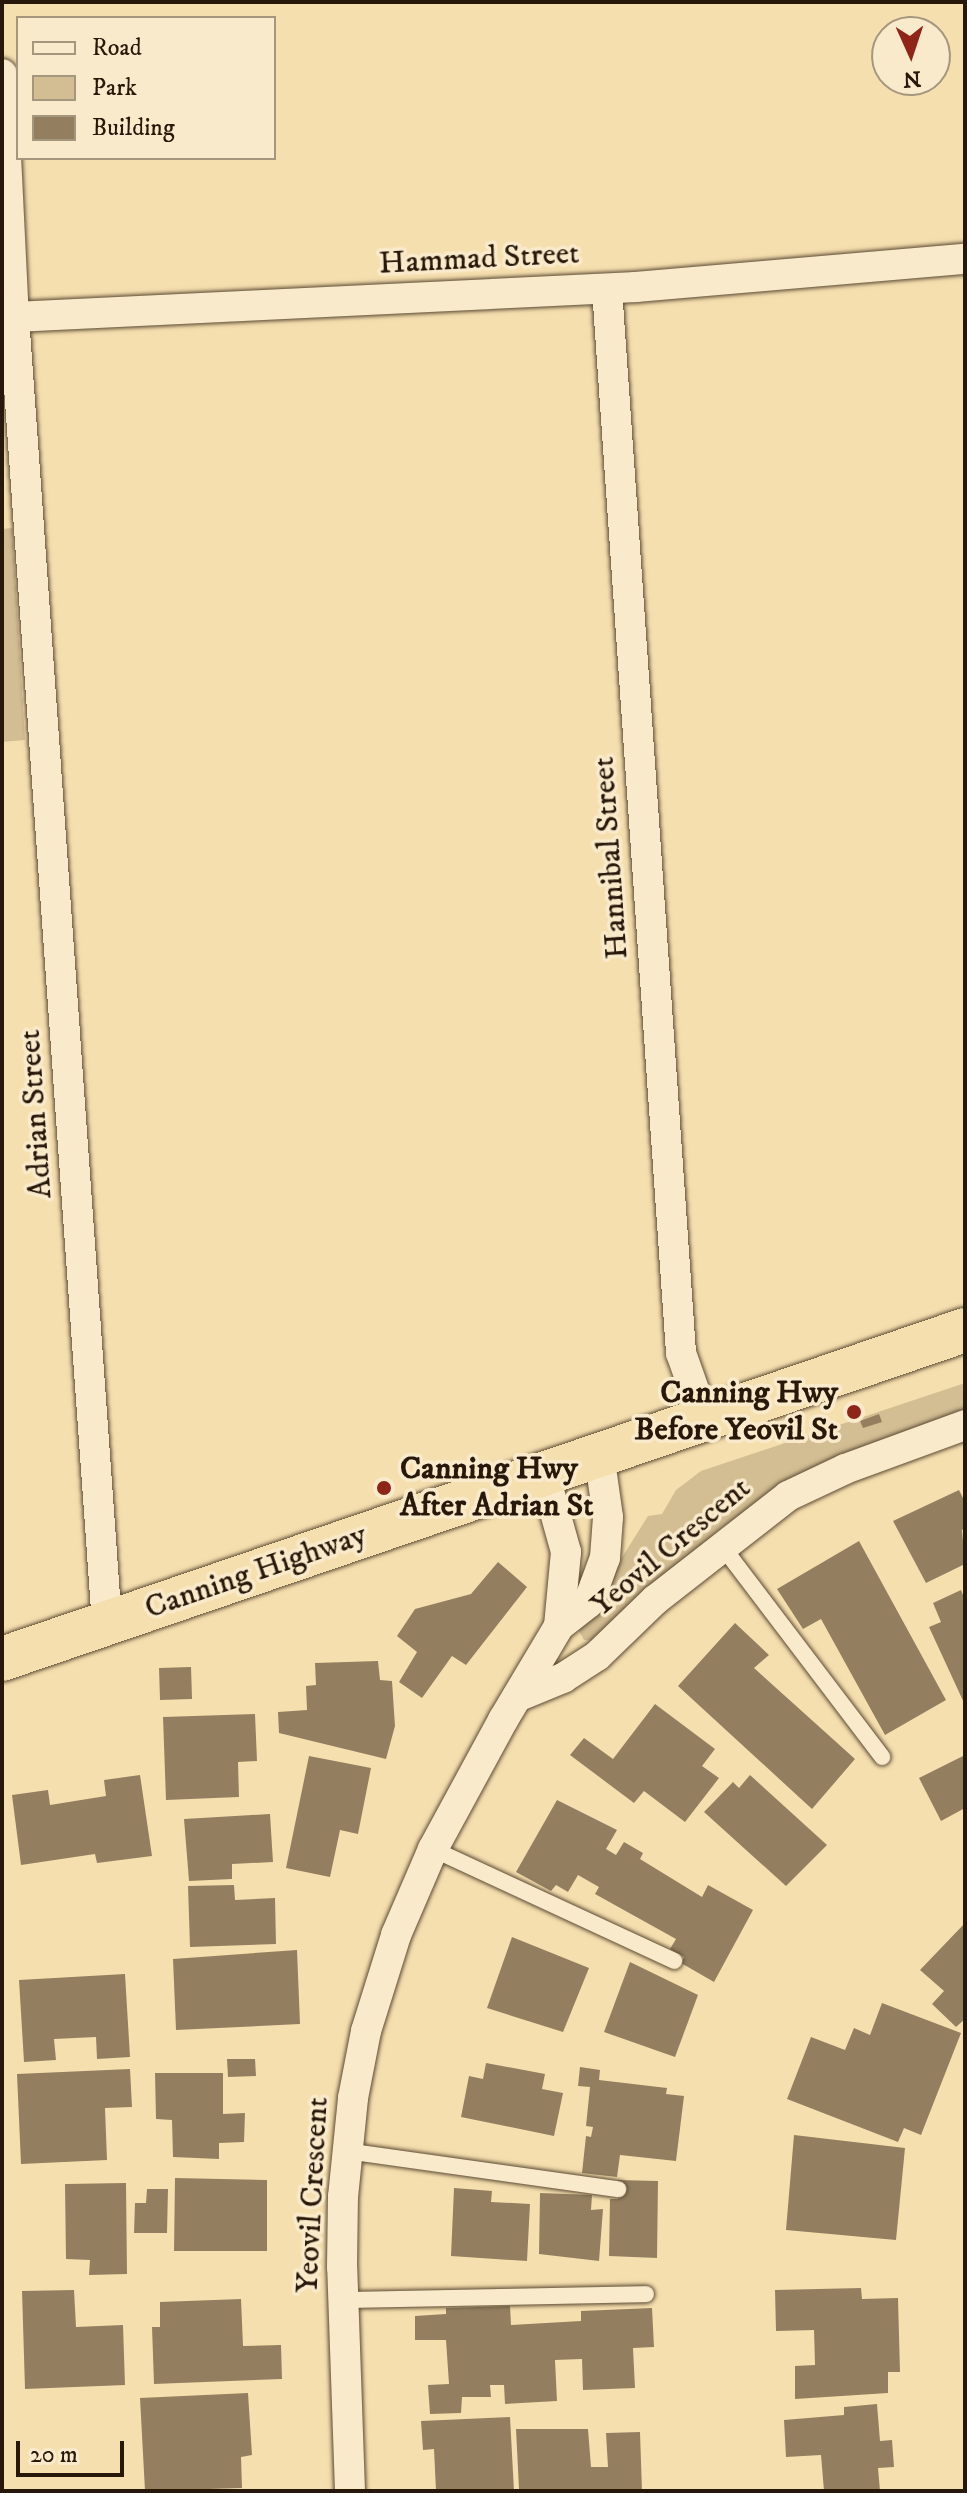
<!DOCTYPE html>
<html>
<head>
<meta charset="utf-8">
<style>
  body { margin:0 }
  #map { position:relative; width:967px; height:2493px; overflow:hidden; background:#f6dfaf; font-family:"IM FELL DW Pica",serif }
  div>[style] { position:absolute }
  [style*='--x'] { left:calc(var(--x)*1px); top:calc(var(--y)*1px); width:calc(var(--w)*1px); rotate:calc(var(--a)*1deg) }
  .green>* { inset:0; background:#d3bd93 }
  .building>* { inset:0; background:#937f60 }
  .roads { filter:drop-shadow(0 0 2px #5b4a33) drop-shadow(0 0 2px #5b4a33) }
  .lane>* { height:16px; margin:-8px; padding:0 8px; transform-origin:8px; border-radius:8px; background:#f9eacb }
  .street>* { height:30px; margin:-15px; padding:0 15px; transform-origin:15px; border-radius:15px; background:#f9eacb }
  .highway>* { height:44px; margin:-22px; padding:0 22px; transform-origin:22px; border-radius:22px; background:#f6dfaf }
  .dots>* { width:22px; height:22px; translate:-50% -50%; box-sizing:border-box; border:4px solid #f9eacb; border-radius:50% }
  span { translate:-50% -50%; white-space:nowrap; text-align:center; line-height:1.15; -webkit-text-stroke:7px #f9eacb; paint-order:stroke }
  .street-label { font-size:32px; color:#27180a }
  .poi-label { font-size:32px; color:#27180a; font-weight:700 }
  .right { translate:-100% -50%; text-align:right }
  .left { translate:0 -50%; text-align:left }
  .frame { position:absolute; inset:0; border:4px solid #27180a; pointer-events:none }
  .legend { position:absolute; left:16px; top:16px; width:260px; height:144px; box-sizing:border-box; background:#f9eacb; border:2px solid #a5967e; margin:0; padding:10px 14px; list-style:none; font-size:24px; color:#27180a }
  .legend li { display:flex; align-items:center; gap:16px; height:40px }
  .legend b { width:40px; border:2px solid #a5967e }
  .north { position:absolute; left:871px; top:16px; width:80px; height:80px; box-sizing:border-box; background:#f9eacb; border:2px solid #a5967e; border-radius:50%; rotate:177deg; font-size:22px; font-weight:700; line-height:32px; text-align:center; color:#27180a }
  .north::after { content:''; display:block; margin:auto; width:28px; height:36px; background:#8f2418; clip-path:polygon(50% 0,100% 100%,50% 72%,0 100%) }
  .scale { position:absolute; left:16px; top:2441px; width:108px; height:36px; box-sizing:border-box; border:4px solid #27180a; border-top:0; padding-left:10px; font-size:24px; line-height:28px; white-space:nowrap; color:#27180a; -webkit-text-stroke:6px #f9eacb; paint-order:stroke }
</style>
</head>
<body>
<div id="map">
  <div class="green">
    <div style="clip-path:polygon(12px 528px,25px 740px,2px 742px,2px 529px)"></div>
    <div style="clip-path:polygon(965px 1383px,965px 1410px,799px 1474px,720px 1529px,593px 1641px,584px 1640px,579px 1631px,589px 1610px,648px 1516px,662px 1514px,676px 1490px,701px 1471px)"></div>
  </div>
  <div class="building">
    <div style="clip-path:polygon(879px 1414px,882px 1422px,863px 1428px,860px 1421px)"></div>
    <div style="clip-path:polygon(959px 1490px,965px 1502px,965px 1528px,962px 1530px,965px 1564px,926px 1583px,893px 1521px)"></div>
    <div style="clip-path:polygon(859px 1541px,946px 1700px,885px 1735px,821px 1619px,803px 1629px,777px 1589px)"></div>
    <div style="clip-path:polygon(498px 1562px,527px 1587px,466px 1665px,452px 1656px,422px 1698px,399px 1682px,417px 1652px,397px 1636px,415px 1609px,471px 1594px)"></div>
    <div style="clip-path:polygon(961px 1590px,965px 1600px,965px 1705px,929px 1627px,941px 1622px,933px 1603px)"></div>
    <div style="clip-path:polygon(735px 1623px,769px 1655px,754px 1668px,855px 1759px,812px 1809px,678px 1686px)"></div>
    <div style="clip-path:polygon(378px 1661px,380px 1680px,392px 1681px,395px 1726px,386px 1759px,279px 1733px,278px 1712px,307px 1710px,306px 1686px,316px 1685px,315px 1663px)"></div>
    <div style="clip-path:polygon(191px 1667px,192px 1699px,160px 1700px,159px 1668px)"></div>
    <div style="clip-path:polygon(655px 1704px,715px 1749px,702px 1766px,719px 1778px,685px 1822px,644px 1791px,634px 1803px,570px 1755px,584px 1738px,613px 1759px)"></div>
    <div style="clip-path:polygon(255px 1714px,257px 1761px,238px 1762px,239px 1797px,166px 1800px,163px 1717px)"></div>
    <div style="clip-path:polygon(965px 1755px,965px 1808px,941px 1821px,919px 1778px)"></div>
    <div style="clip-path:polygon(309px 1756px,371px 1768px,358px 1834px,340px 1830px,330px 1877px,286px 1868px)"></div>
    <div style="clip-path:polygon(140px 1775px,152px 1856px,97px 1863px,95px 1854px,21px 1865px,12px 1795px,48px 1790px,50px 1805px,106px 1796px,104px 1780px)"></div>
    <div style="clip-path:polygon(750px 1775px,827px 1845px,786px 1886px,704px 1812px,733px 1782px,739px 1788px)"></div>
    <div style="clip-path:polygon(557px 1800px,617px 1830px,606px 1849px,616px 1855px,624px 1842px,643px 1853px,640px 1859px,702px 1897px,708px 1885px,753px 1910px,714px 1982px,681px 1963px,684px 1957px,670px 1949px,676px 1939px,595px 1894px,599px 1887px,578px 1875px,568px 1892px,556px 1885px,551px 1891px,516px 1872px)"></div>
    <div style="clip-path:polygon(270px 1814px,273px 1862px,232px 1864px,232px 1879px,189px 1881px,184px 1819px)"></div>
    <div style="clip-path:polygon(234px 1885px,235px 1900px,275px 1898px,276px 1944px,190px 1947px,188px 1886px)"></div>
    <div style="clip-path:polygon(965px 1923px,965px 2019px,956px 2027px,932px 2004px,944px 1991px,920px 1970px)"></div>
    <div style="clip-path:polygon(512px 1937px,589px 1968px,563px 2032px,487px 2008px)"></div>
    <div style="clip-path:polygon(297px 1950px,300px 2024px,176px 2030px,173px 1959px)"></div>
    <div style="clip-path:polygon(630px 1962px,698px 1995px,675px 2057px,604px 2032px)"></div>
    <div style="clip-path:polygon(125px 1974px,130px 2057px,97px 2059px,96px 2037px,54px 2039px,56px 2060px,24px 2062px,19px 1980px)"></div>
    <div style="clip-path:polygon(882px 2003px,961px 2033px,921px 2135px,904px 2128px,898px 2142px,787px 2099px,811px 2037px,845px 2050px,854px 2028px,870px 2035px)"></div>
    <div style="clip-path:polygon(227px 2059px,255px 2059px,256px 2076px,228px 2077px)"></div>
    <div style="clip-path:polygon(486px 2063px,545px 2074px,542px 2089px,563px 2093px,554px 2136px,461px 2117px,469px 2076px,483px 2079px)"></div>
    <div style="clip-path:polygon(580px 2067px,600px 2070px,599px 2080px,667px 2088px,666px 2094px,684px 2096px,676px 2161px,620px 2155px,617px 2177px,582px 2173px,586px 2136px,591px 2137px,593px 2127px,586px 2126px,590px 2087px,578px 2086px)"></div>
    <div style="clip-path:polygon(130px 2069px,132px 2107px,105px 2108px,107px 2160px,21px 2164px,17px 2074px)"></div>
    <div style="clip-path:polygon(155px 2073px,223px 2073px,223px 2114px,245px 2113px,244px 2142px,219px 2143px,219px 2159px,173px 2157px,172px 2120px,156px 2119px)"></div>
    <div style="clip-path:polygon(794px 2135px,905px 2148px,896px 2240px,786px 2230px)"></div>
    <div style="clip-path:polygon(175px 2178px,267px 2180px,267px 2251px,174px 2251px)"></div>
    <div style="clip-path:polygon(618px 2180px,658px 2181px,657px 2258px,609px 2256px,610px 2199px,618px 2199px)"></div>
    <div style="clip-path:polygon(126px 2183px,127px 2274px,89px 2275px,90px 2260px,66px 2259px,65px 2184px)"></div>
    <div style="clip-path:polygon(454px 2188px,492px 2191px,491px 2202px,530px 2204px,527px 2261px,451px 2256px)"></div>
    <div style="clip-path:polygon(147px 2189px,168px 2189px,167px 2233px,134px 2233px,135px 2203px,146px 2203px)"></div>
    <div style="clip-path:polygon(540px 2193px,592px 2195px,591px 2210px,603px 2209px,599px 2261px,539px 2254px)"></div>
    <div style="clip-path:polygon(861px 2288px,862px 2299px,898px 2298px,900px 2372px,888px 2372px,888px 2393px,795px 2399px,795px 2366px,815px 2365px,814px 2330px,776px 2331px,775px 2290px)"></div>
    <div style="clip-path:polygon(74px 2290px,76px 2327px,123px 2325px,125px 2385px,25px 2389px,22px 2291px)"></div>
    <div style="clip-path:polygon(241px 2299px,243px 2346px,281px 2345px,282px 2379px,154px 2384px,152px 2327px,160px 2327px,160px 2302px)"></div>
    <div style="clip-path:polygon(510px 2306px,511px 2325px,581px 2321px,581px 2311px,652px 2308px,654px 2347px,633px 2348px,635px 2388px,583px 2390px,582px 2359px,555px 2360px,557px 2401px,505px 2404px,504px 2385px,490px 2385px,491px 2397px,462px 2397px,461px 2413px,430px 2414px,428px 2385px,449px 2384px,446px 2340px,415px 2340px,415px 2316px,446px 2314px,446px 2308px)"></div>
    <div style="clip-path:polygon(248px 2393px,252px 2455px,241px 2457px,242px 2488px,145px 2491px,140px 2398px)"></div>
    <div style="clip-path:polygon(877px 2404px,880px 2441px,892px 2440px,894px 2467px,878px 2468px,880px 2491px,824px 2491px,821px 2455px,786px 2457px,784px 2420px,844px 2415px,844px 2407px)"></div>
    <div style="clip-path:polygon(510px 2417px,514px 2491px,436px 2491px,434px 2449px,423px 2450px,421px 2421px)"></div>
    <div style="clip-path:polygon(516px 2429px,588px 2429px,591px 2467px,608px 2467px,606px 2433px,640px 2432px,642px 2491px,519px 2489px)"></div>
  </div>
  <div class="roads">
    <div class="lane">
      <div style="--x:722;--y:1546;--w:265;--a:52.8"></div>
      <div style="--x:433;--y:1849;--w:266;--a:24.9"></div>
      <div style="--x:346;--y:2151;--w:275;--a:8"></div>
      <div style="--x:343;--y:2300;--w:303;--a:-1.1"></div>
    </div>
    <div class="street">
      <div style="--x:2;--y:74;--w:243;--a:87.2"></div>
      <div style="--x:14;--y:317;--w:1309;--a:85.93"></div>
      <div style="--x:607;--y:289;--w:1067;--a:86.02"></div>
      <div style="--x:681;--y:1353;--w:69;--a:70.5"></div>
      <div style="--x:2;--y:303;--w:18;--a:49"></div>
      <div style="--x:14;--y:317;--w:623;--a:-2.76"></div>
      <div style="--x:636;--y:287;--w:330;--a:-4.9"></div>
      <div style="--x:544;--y:1473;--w:82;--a:74.4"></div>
      <div style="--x:566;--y:1552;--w:74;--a:95.4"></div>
      <div style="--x:517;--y:1697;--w:50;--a:-22.4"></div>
      <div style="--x:563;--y:1678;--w:40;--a:-32.9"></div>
      <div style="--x:597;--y:1656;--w:81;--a:-44"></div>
      <div style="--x:655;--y:1600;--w:169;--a:-38"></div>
      <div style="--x:788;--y:1496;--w:63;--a:-25.3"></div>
      <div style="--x:845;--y:1469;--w:128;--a:-20.1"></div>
      <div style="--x:350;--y:2491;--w:224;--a:-92"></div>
      <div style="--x:342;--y:2267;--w:70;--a:-89.2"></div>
      <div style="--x:343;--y:2197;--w:100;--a:-84.2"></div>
      <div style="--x:353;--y:2098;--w:68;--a:-79"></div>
      <div style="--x:366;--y:2031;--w:101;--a:-72.6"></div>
      <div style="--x:396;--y:1935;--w:94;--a:-66.7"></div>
      <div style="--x:433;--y:1849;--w:147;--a:-61.5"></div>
      <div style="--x:503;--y:1720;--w:109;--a:-59.2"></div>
      <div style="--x:559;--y:1626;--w:37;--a:-38"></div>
      <div style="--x:588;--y:1603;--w:19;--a:-69"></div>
      <div style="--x:595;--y:1585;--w:29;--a:-70"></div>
      <div style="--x:605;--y:1558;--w:41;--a:-85.8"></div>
      <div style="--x:608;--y:1517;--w:64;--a:-98.1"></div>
    </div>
    <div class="highway">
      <div style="--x:2;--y:1659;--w:1018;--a:-18.86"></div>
    </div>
  </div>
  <div class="dots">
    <div style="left:854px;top:1412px;background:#8f2418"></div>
    <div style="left:384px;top:1488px;background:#8f2418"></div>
  </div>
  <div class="street-label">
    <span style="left:479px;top:259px;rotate:-3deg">Hammad Street</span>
    <span style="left:611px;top:858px;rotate:-94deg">Hannibal Street</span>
    <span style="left:36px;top:1114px;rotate:-94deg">Adrian Street</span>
    <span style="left:671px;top:1547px;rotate:-40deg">Yeovil Crescent</span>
    <span style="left:256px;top:1572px;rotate:-19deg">Canning Highway</span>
    <span style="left:313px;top:2195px;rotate:-87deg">Yeovil Crescent</span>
  </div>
  <div class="poi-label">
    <span class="right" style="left:838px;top:1412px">Canning Hwy<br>Before Yeovil St</span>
    <span class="left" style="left:400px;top:1488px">Canning Hwy<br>After Adrian St</span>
  </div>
  <div class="frame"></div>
  <ul class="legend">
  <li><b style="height:10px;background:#f9eacb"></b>Road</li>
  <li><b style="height:22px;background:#d3bd93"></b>Park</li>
  <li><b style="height:22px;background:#937f60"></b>Building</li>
  </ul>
  <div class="north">N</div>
  <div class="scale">20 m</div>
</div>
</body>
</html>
